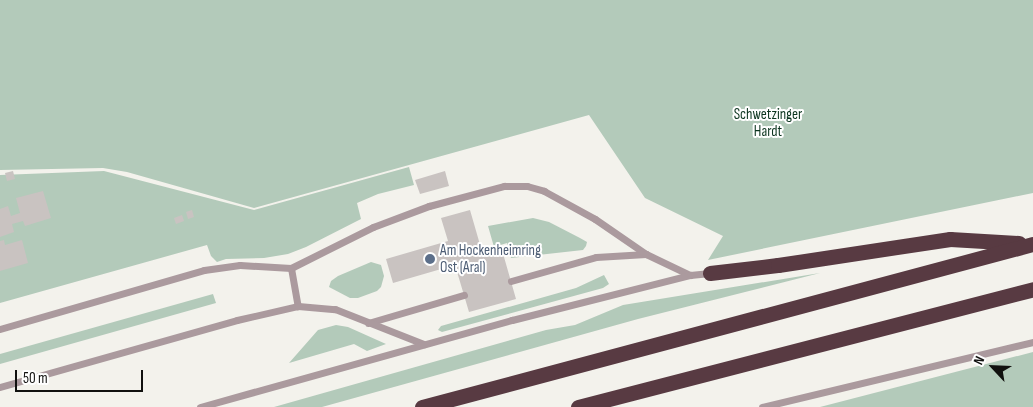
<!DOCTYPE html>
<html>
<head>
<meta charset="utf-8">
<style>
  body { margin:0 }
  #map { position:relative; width:1033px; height:407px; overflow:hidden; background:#f3f2ec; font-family:"Sofia Sans Condensed",sans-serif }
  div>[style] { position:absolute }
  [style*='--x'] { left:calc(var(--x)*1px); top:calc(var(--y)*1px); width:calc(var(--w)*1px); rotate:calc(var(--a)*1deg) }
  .green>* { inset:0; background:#b3caba }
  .building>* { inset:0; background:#c9c3c1 }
  .lane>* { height:7px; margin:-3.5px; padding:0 3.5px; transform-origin:3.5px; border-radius:3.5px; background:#ab9a9e }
  .highway>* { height:15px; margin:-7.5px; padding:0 7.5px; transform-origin:7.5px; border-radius:7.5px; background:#583a42 }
  .dots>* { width:14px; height:14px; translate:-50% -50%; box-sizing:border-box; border:2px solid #fff; border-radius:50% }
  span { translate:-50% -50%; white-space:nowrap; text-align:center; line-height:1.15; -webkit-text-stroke:4px #fff; paint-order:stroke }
  .park-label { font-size:15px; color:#0c351f }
  .service-label { font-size:15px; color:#4e5e75 }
  .left { translate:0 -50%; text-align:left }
  .north { position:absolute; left:968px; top:342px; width:50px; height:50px; -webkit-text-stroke:4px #fff; paint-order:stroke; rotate:295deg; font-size:14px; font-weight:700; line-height:20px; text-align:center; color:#11110f }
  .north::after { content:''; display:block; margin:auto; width:18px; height:22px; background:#11110f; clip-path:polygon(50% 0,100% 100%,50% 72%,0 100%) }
  .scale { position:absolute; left:15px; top:370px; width:128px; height:22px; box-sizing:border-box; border:2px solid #11110f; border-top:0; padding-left:6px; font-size:15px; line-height:18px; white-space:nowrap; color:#11110f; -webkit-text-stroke:4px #fff; paint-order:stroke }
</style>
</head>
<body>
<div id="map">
  <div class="green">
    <div style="clip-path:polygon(0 0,1033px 0,1033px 193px,708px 260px,723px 236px,645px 198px,589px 115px,254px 208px,127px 172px,103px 168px,0 170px)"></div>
    <div style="clip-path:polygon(409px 167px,414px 185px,378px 194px,357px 203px,361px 219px,306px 247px,288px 254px,264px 258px,226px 259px,217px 262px,211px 256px,207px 245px,0 303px,0 175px,104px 171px,254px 210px)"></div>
    <div style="clip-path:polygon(533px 218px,549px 222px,580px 238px,587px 242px,586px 246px,583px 250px,511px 258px,507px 243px,494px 247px,488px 226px)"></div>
    <div style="clip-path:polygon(371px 262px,381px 265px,384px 276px,381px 287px,377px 291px,358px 298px,350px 298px,329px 287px,331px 281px,338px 276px)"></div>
    <div style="clip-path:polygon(820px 273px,638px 319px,322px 407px,274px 407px,546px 330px,575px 325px,623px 305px)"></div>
    <div style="clip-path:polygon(604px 275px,609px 284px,603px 288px,442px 332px,438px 330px,441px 326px,576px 288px)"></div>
    <div style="clip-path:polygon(213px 294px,216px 303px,0 364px,0 354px)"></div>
    <div style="clip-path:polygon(336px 325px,348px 327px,386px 344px,367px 351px,354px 344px,289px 363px,318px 330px)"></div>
    <div style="clip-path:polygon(1033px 352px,1033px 407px,820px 407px)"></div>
  </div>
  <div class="building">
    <div style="clip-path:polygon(13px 171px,15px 179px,7px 181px,5px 173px)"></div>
    <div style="clip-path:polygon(445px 171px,449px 186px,420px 194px,415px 180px)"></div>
    <div style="clip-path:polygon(43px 191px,51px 218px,25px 226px,23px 221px,12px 224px,14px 232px,0 237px,0 209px,8px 206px,11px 216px,20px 213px,16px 198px)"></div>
    <div style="clip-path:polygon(192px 210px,194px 217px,188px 219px,186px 212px)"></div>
    <div style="clip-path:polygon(470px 210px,483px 255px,502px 250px,516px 299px,469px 312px,455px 265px,393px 283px,386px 259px,448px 241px,441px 218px)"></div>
    <div style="clip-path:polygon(182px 215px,184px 221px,176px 224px,174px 218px)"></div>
    <div style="clip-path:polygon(4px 240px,5px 245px,22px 240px,28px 263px,0 271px,0 241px)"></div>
  </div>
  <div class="lane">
    <div style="--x:291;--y:268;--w:39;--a:80"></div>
    <div style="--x:511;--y:281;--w:88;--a:-15.8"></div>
    <div style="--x:596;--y:257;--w:50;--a:-3.4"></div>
    <div style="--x:368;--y:323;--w:100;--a:-16.3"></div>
    <div style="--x:0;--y:329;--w:212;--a:-16.1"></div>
    <div style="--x:204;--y:270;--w:36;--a:-8"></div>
    <div style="--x:240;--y:265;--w:51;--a:3.4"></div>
    <div style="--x:291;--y:268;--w:92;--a:-26.6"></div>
    <div style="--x:373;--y:227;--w:60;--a:-20.6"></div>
    <div style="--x:429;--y:206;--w:78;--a:-14.9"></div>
    <div style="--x:504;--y:186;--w:23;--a:0"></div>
    <div style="--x:527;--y:186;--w:18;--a:16"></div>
    <div style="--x:544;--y:191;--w:58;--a:28.8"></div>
    <div style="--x:595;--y:219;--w:62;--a:34.5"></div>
    <div style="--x:646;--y:254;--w:49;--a:25.5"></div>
    <div style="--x:0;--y:387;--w:246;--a:-15.8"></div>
    <div style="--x:237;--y:320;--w:63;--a:-12.9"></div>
    <div style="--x:298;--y:306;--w:37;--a:5"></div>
    <div style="--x:335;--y:309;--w:96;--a:21.5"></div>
    <div style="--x:200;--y:407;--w:324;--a:-15.6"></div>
    <div style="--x:512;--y:320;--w:184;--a:-14.2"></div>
    <div style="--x:690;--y:275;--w:20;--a:-6"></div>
    <div style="--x:762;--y:407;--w:279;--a:-13.5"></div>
  </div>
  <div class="highway">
    <div style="--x:710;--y:273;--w:68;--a:-6.7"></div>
    <div style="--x:778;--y:265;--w:174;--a:-8.6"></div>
    <div style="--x:950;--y:239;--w:69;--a:3.3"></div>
    <div style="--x:422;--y:407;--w:632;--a:-14.94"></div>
    <div style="--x:578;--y:407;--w:470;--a:-14.5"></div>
  </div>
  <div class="dots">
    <div style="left:430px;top:259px;background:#5c6f8a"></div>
  </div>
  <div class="park-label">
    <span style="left:768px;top:123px">Schwetzinger<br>Hardt</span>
  </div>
  <div class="service-label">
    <span class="left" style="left:440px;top:259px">Am Hockenheimring<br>Ost (Aral)</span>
  </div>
  <div class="north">N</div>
  <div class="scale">50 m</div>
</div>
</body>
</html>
